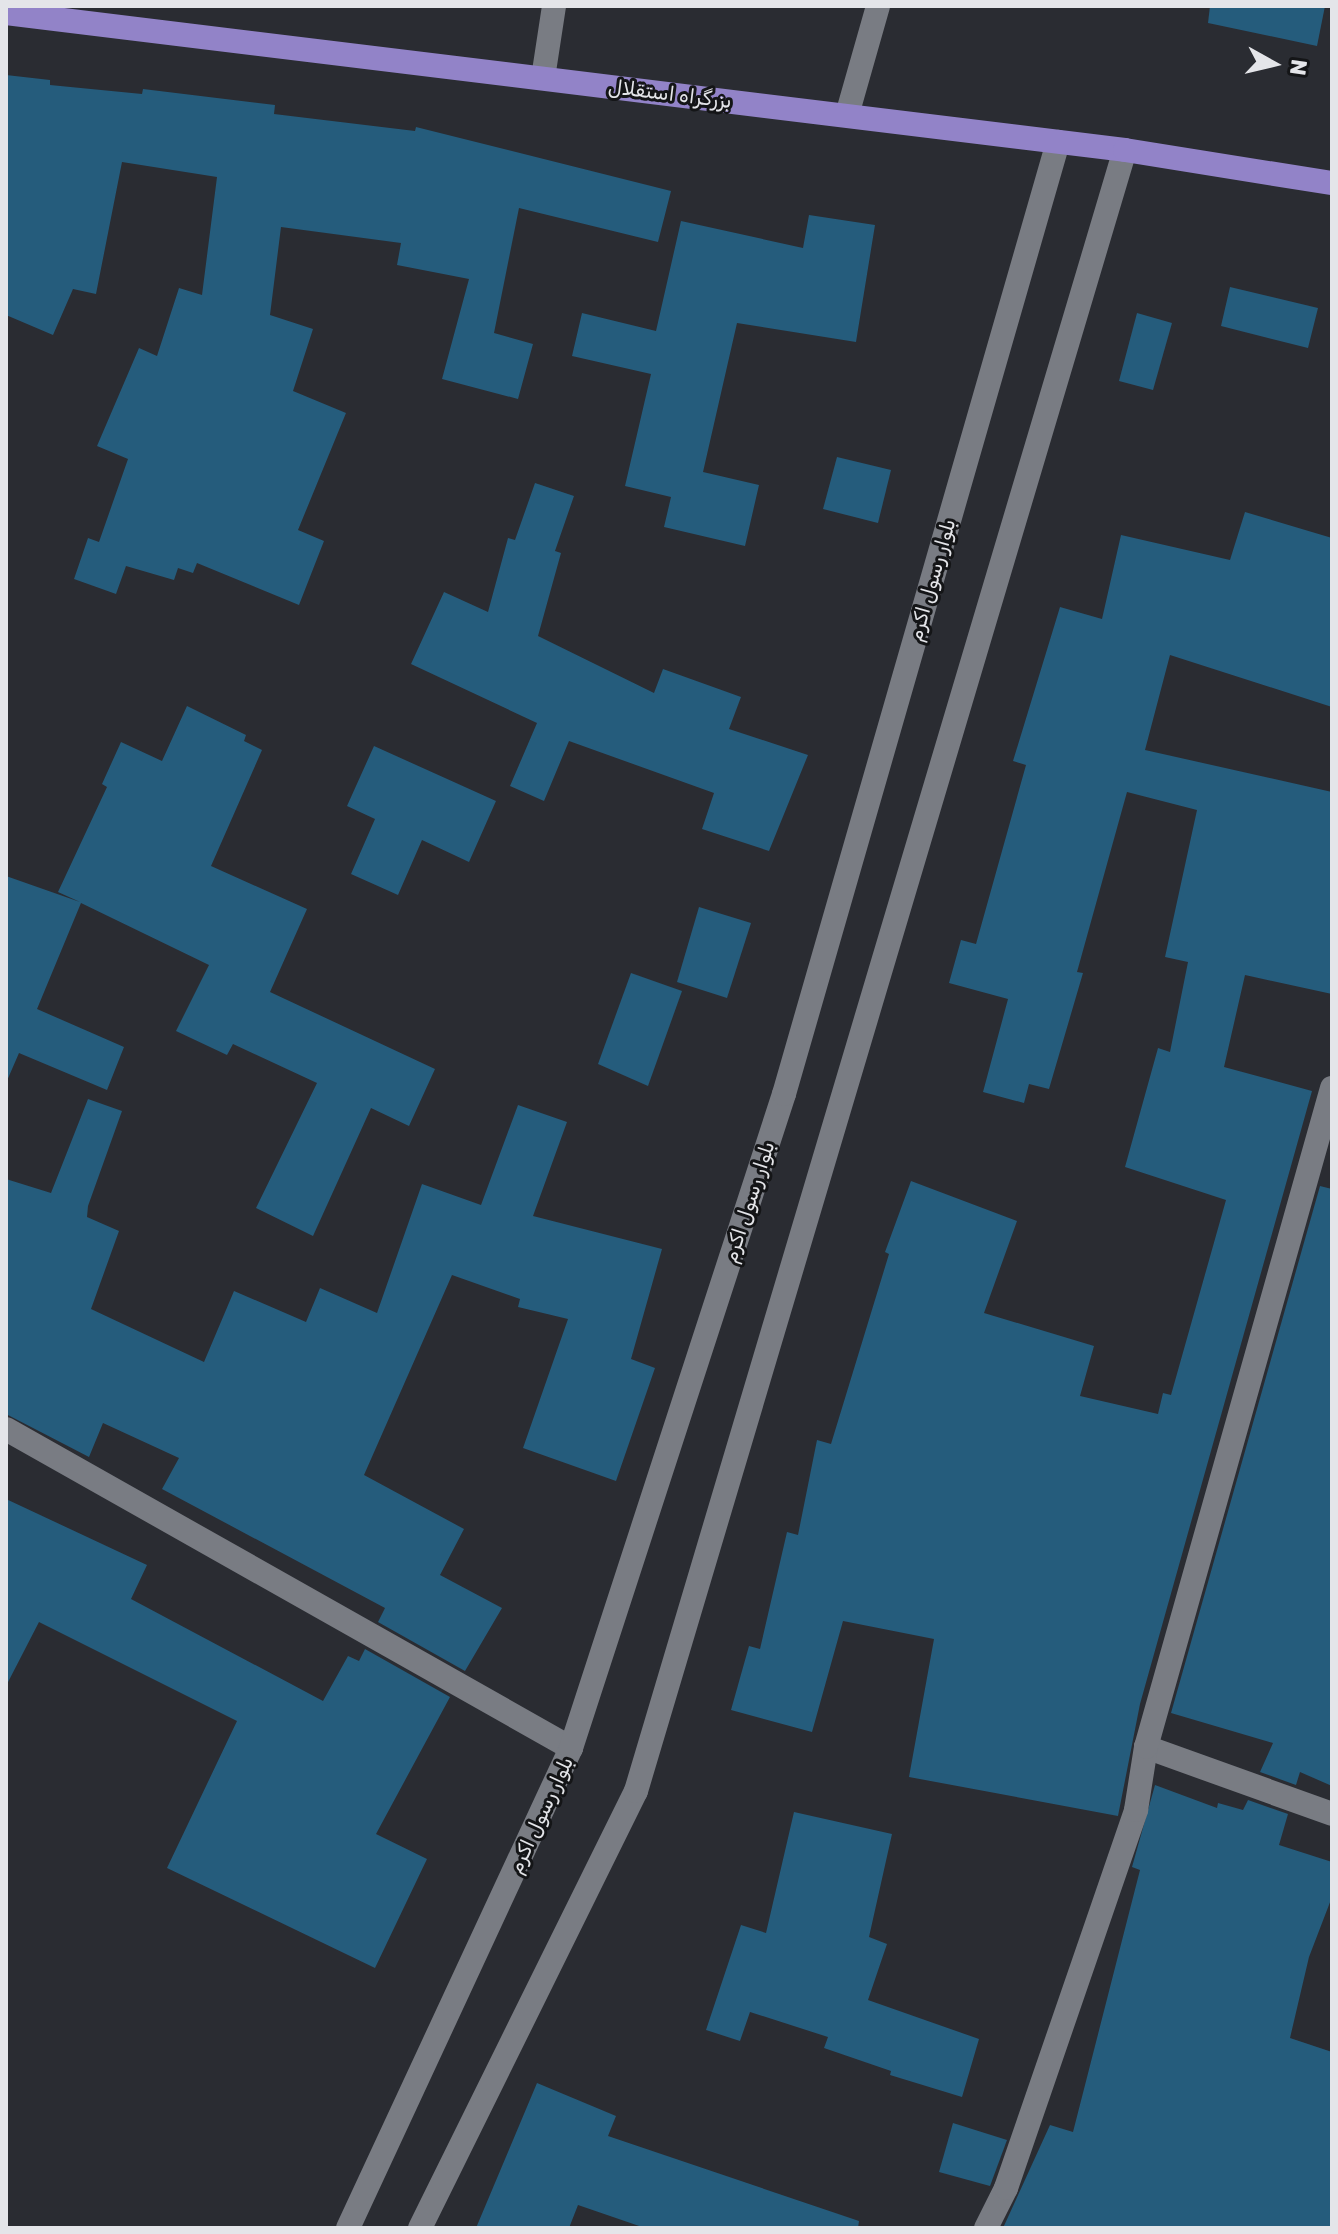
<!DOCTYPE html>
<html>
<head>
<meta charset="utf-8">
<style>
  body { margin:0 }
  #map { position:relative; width:1338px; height:2234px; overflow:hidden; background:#2a2c32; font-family:Rubik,Vazirmatn,sans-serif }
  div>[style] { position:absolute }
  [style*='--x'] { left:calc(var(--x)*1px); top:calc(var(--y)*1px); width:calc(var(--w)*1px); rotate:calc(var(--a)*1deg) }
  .building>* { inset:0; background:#255c7c }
  .minor>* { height:24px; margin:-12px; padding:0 12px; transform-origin:12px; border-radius:12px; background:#797c83 }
  .secondary>* { height:24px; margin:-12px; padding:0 12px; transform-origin:12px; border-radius:12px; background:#797c83 }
  .trunk>* { height:24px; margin:-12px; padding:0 12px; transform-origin:12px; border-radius:12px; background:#9283c8 }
  span { translate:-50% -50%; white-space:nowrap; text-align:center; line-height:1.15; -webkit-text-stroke:6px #141517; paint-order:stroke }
  .street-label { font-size:20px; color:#e4e5e9 }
  .frame { position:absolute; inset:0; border:8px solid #e4e5e9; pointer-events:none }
  .north { position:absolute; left:1234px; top:24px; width:80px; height:80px; -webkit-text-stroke:6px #141517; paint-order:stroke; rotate:98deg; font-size:22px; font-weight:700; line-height:32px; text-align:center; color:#e4e5e9 }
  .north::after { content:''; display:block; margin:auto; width:28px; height:36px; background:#e4e5e9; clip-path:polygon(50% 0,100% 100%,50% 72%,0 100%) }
</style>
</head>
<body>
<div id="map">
  <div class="building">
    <div style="clip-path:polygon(1210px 6px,1325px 6px,1317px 46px,1208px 23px)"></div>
    <div style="clip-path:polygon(6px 75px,50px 80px,50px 85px,142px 94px,143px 89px,275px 105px,274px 114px,415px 131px,416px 127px,671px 191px,658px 242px,519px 208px,494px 333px,533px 344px,518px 399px,442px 379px,469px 279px,397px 265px,401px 243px,281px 227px,270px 315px,313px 329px,293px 391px,346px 413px,298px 530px,324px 541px,299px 605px,197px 563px,193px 573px,178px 568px,174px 580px,126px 566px,116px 594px,74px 579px,88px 538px,99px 542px,128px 459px,97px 446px,139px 348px,157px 356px,179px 288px,202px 295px,217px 177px,122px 162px,96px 294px,73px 289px,53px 335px,6px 315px)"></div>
    <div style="clip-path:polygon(809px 215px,875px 225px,856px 342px,737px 323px,703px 472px,759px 485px,745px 546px,664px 527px,671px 497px,625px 486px,651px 374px,572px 356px,582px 313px,656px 331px,681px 221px,803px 248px)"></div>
    <div style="clip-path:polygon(1230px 287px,1318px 308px,1308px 348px,1221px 326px)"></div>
    <div style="clip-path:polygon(1137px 313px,1172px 323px,1153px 390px,1119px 381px)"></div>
    <div style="clip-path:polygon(837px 457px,891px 470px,878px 523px,823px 509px)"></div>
    <div style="clip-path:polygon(535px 483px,574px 496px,555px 551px,561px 553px,538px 636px,654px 693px,663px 669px,741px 697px,729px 729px,808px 755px,769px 851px,702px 829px,714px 793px,569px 741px,544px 801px,510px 786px,537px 723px,411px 664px,444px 592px,488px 612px,508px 538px,515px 540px)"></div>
    <div style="clip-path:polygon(1245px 512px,1332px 538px,1332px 707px,1170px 655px,1145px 750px,1332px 792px,1332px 994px,1245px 975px,1224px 1067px,1312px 1091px,1140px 1704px,1118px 1816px,909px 1777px,934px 1639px,843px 1621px,812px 1732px,731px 1710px,749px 1646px,760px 1649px,787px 1532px,798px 1535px,817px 1440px,831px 1444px,889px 1254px,885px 1252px,911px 1181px,1017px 1221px,984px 1313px,1094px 1346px,1080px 1396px,1158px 1414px,1163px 1393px,1171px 1395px,1226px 1200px,1125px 1167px,1158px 1048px,1170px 1052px,1188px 962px,1165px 957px,1197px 810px,1127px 792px,1077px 972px,1083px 973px,1049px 1089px,1029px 1084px,1024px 1103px,983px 1092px,1008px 999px,949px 983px,961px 940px,976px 944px,1026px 765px,1013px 761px,1060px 607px,1102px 619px,1121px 535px,1230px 560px)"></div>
    <div style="clip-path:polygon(187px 706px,246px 735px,244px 741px,262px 750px,211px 866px,307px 909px,270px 992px,435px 1069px,409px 1126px,371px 1108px,313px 1236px,256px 1208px,317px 1083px,233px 1044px,227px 1055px,176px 1031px,209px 965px,81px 903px,37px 1009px,124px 1047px,107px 1090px,19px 1053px,6px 1083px,6px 876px,80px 902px,58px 892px,107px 787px,102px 784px,121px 742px,162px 761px)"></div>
    <div style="clip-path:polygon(374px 746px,496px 801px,469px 862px,422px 840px,398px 895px,351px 874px,375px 819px,347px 806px)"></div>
    <div style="clip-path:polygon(699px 907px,751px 923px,727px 998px,677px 982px)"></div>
    <div style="clip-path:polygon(631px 973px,682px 991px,648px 1086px,598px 1064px)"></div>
    <div style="clip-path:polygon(88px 1099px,122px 1111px,88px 1206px,87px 1217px,119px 1231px,91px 1309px,204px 1362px,234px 1291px,306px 1322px,320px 1288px,377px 1313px,422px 1184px,481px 1205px,518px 1105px,567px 1122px,533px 1216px,662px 1249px,631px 1359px,655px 1368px,616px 1481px,523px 1448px,568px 1319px,518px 1307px,520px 1299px,452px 1275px,364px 1475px,464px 1529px,440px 1575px,502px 1608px,465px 1671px,378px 1622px,385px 1608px,162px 1489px,179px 1458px,103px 1423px,89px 1457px,6px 1414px,6px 1179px,51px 1193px)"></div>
    <div style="clip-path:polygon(1320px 1186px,1332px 1189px,1332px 1786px,1300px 1772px,1296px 1785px,1260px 1772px,1273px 1743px,1171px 1713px)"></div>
    <div style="clip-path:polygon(6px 1499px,147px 1565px,131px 1599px,323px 1701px,348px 1656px,359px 1661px,365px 1649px,450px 1697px,376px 1834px,427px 1859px,375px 1968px,167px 1868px,237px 1721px,39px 1622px,6px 1686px)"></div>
    <div style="clip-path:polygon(1155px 1785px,1217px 1808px,1218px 1803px,1243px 1810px,1248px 1800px,1288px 1814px,1279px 1845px,1332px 1862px,1332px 1897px,1309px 1957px,1290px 2038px,1332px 2052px,1332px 2228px,1003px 2228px,1050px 2125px,1073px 2132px,1140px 1870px,1132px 1867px)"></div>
    <div style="clip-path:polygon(794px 1812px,892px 1834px,869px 1937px,887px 1944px,868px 2000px,979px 2039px,962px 2097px,890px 2075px,891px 2071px,824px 2048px,828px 2037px,750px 2012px,740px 2041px,706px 2030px,741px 1925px,766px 1933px)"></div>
    <div style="clip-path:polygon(537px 2083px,616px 2116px,608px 2136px,859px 2221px,858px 2228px,645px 2228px,578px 2205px,569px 2228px,476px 2228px)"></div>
    <div style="clip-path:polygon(953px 2123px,1007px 2140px,990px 2186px,939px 2172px)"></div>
  </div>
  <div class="minor">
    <div style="--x:543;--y:78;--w:73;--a:-81.3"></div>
    <div style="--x:847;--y:115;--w:113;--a:-74.1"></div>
    <div style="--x:6;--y:1429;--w:649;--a:29.45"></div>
    <div style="--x:1146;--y:1747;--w:198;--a:19.8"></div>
    <div style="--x:986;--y:2228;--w:45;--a:-63.4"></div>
    <div style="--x:1006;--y:2188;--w:400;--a:-71"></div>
    <div style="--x:1136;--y:1810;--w:64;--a:-81"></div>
    <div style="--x:1146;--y:1747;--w:685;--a:-74.24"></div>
  </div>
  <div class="secondary">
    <div style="--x:348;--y:2228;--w:529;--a:-65.08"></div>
    <div style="--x:571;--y:1748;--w:688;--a:-71.96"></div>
    <div style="--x:784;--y:1094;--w:991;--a:-73.94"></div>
    <div style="--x:420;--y:2228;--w:487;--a:-63.7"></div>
    <div style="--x:636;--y:1791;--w:1712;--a:-73.41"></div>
  </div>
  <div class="trunk">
    <div style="--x:6;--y:13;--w:1127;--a:6.98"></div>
    <div style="--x:1125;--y:150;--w:210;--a:9.1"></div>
  </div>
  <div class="street-label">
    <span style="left:670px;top:94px;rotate:7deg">بزرگراه استقلال</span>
    <span style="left:932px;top:580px;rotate:-74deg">بلوار رسول اکرم</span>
    <span style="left:749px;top:1202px;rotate:-72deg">بلوار رسول اکرم</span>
    <span style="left:541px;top:1815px;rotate:-65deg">بلوار رسول اکرم</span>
  </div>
  <div class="frame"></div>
  <div class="north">N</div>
</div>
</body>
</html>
